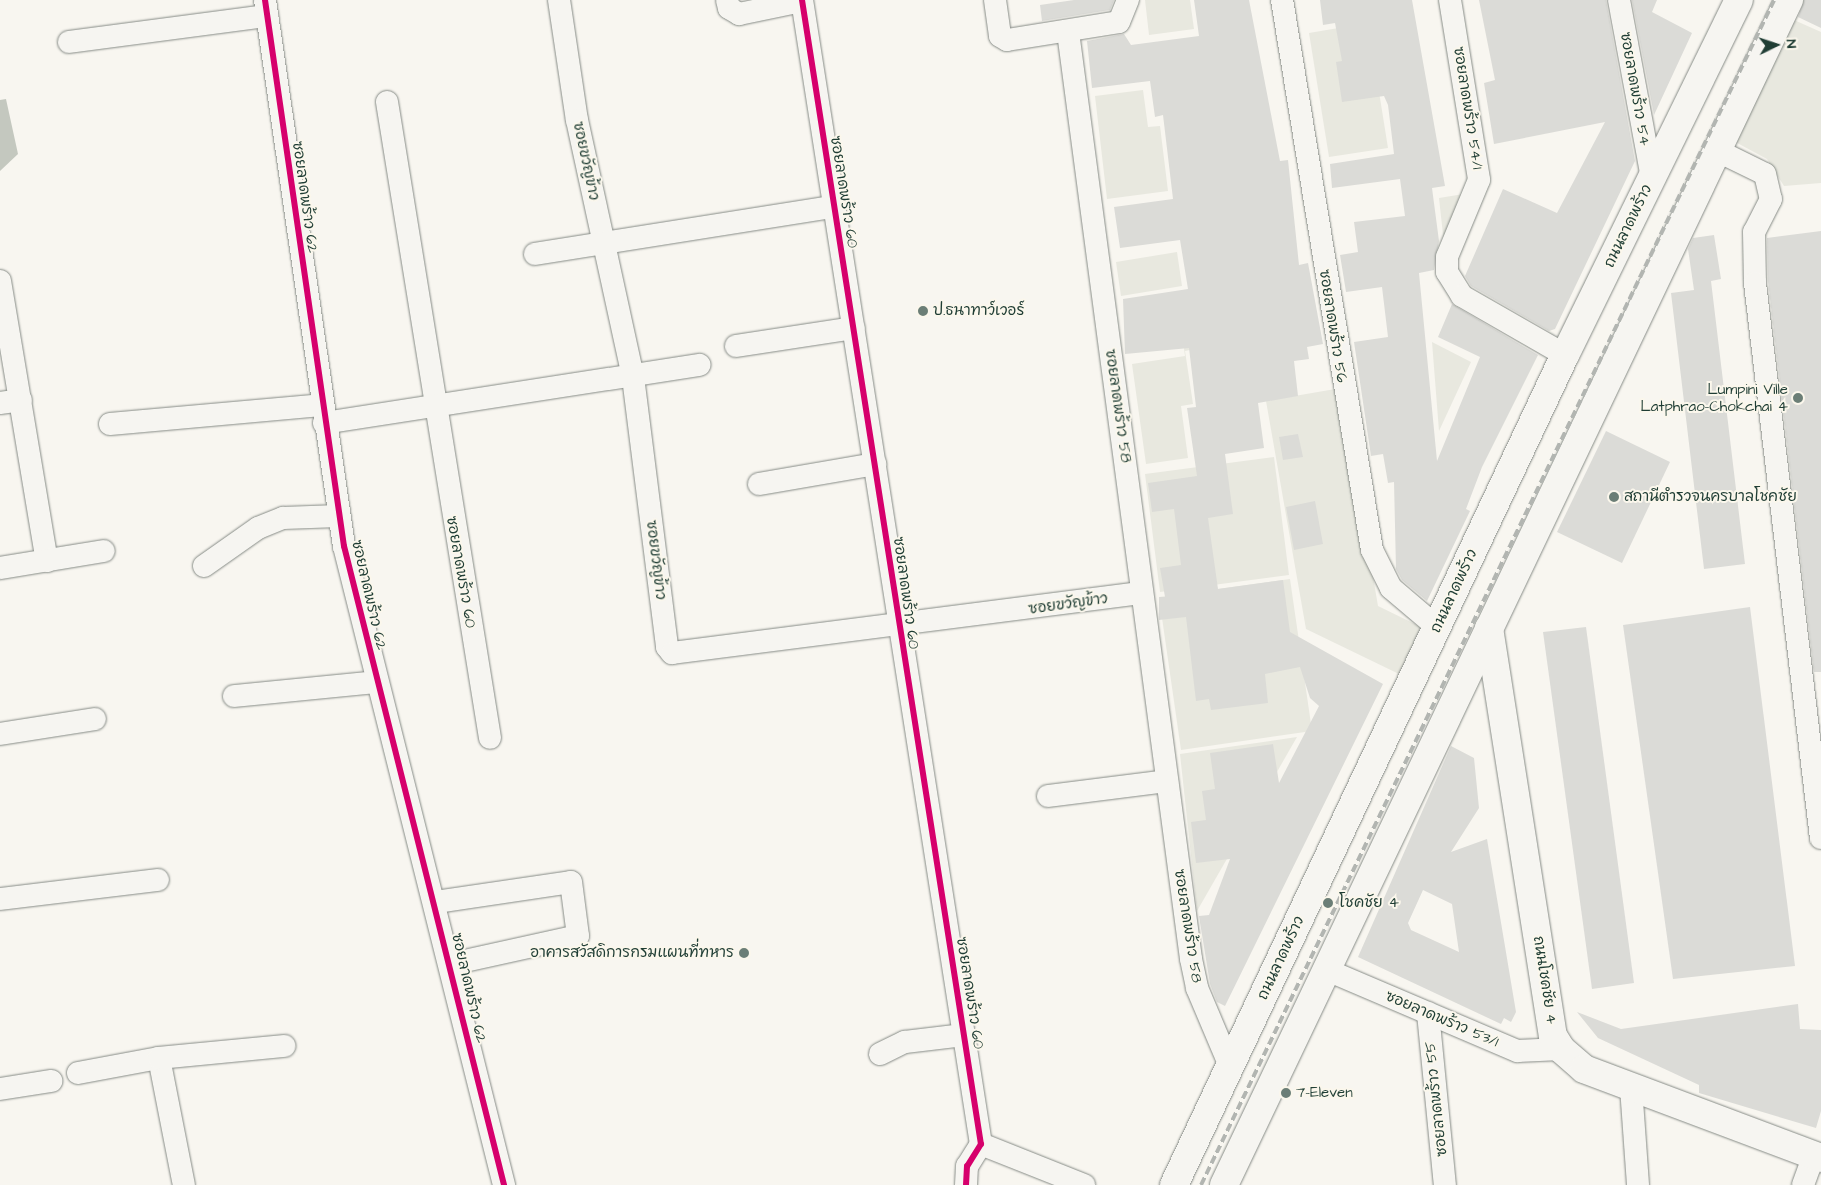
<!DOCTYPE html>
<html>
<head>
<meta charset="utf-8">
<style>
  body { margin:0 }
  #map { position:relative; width:1821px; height:1185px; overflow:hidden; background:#f8f6f0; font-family:"Architects Daughter","Playpen Sans Thai",sans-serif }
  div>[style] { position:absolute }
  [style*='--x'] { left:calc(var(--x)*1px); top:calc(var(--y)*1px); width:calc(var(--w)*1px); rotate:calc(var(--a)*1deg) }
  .built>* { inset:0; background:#e8e8df }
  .water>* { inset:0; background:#c4c8bf }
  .building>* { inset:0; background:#dbdbd7 }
  .roads { filter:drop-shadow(0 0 1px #868b86) drop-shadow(0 0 1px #868b86) }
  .minor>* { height:22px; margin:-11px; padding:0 11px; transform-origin:11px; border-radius:11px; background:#f6f5f1 }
  .secondary>* { height:28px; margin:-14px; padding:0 14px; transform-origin:14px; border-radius:14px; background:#f6f5f1 }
  .primary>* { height:28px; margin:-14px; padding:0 14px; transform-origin:14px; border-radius:14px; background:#f6f5f1 }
  .rail>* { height:4px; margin-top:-2px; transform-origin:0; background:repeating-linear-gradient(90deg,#b2b5b1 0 8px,transparent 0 12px) }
  .cycleway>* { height:6px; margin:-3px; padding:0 3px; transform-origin:3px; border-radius:3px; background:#d6006c }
  .dots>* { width:14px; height:14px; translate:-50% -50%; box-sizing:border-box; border:2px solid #fbf7ec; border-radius:50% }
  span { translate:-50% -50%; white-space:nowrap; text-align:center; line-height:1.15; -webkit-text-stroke:4px #fbf7ec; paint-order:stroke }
  .street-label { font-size:15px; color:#1f3d34 }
  .poi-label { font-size:15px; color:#1f3d34 }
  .left { translate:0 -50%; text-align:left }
  .right { translate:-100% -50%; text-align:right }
  .north { position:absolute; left:1751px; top:20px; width:50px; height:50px; -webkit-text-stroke:4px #fbf7ec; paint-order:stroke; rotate:86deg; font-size:14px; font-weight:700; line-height:20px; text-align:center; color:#1f3d34 }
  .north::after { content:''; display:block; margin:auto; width:18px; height:22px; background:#1f3d34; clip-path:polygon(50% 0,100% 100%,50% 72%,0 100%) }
</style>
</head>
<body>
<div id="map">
  <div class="built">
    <div style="clip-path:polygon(1145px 0,1190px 0,1194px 29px,1149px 35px)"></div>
    <div style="clip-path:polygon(1785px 16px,1821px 32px,1821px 183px,1784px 186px,1767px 159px,1726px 137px)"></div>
    <div style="clip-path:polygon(1368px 23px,1388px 148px,1329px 157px,1309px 33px)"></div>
    <div style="clip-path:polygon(1143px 90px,1148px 127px,1160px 126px,1168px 191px,1107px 199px,1095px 96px)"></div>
    <div style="clip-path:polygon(1476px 192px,1445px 253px,1439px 198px)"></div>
    <div style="clip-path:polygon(1177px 252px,1182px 286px,1121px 296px,1116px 262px)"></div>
    <div style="clip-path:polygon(1180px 320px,1199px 348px,1185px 351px,1193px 404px,1181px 406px,1188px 458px,1146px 464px,1132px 364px,1185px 356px)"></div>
    <div style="clip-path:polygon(1432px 342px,1471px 362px,1439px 431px)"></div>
    <div style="clip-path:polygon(1341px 388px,1378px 606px,1421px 627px,1399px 674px,1306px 629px,1266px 401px)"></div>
    <div style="clip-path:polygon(1274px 457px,1289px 575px,1160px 592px,1145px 474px)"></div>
    <div style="clip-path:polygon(1290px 579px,1312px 731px,1181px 750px,1159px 597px)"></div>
    <div style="clip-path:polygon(1297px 737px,1197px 911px,1180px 754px)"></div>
  </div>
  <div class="water">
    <div style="clip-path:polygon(6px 99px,18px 154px,0 171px,0 100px)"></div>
  </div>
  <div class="building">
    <div style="clip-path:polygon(1074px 0,1114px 0,1110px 10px,1042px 21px,1040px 5px)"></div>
    <div style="clip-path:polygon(1194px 0,1249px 0,1280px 161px,1288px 160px,1299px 265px,1308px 263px,1323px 344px,1307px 347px,1309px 359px,1294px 361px,1298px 396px,1258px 403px,1264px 448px,1225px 454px,1233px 514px,1208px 518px,1218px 589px,1283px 580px,1290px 632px,1383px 684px,1225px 1006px,1217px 1002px,1210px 984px,1199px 916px,1209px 915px,1230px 859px,1196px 863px,1191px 822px,1206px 820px,1202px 791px,1215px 789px,1210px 753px,1273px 744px,1279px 783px,1319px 706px,1310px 698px,1300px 667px,1265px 674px,1268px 703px,1211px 710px,1209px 699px,1196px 701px,1186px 617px,1159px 620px,1159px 597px,1165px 597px,1160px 568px,1181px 565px,1174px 509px,1152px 512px,1148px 483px,1197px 476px,1187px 408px,1196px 407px,1189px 348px,1125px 354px,1123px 299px,1188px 289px,1180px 240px,1120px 248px,1114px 207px,1173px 199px,1163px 115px,1155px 117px,1150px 81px,1092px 88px,1087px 41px,1124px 34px,1131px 45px,1199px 36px)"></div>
    <div style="clip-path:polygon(1320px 0,1412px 0,1445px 186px,1432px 188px,1439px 241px,1434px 270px,1419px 273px,1437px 461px,1480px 357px,1438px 337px,1452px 304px,1538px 355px,1482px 467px,1466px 509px,1470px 511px,1427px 601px,1402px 580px,1396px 569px,1394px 482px,1388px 483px,1383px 454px,1371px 456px,1354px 342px,1388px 337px,1382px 287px,1346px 292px,1340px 255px,1358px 252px,1354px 222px,1405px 216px,1400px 179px,1332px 188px,1330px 164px,1394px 154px,1388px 105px,1384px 96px,1342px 102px,1336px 62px,1342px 61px,1335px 23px,1323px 25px)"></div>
    <div style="clip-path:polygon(1479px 0,1606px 0,1635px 161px,1555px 329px,1549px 331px,1471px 286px,1465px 276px,1503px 189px,1557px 213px,1605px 122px,1494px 144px,1484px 83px,1495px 80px)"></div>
    <div style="clip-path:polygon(1632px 0,1657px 0,1652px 12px,1692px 33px,1654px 115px)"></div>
    <div style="clip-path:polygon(1804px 0,1821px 0,1821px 28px,1798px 17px)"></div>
    <div style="clip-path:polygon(1821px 231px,1821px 672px,1814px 672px,1768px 282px,1767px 238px)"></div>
    <div style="clip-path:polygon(1714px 235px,1721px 279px,1711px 281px,1745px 564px,1704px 569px,1671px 293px,1694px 290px,1688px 249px,1693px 238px)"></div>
    <div style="clip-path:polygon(1606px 431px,1670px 462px,1622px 563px,1557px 532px)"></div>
    <div style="clip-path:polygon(1298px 434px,1303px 457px,1283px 460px,1279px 437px)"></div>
    <div style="clip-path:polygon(1315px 501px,1323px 544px,1294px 550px,1286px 507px)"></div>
    <div style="clip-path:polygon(1750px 607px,1795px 966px,1673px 979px,1623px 625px)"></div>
    <div style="clip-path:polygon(1586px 627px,1634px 983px,1592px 989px,1543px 632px)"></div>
    <div style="clip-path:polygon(evenodd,1451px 746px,1474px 758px,1479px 808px,1451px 852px,1487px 839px,1516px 1012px,1511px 1022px,1504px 1018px,1501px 1024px,1358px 957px,1451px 746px,1423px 890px,1452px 904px,1459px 952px,1411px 930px,1408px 923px,1423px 890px)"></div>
    <div style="clip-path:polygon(1798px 1004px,1800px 1029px,1821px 1030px,1821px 1111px,1816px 1128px,1699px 1093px,1699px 1085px,1598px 1038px,1577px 1012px,1621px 1029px)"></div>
  </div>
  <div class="roads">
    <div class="minor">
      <div style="--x:265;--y:0;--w:552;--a:81.77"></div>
      <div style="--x:344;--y:546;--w:659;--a:75.94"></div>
      <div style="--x:559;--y:0;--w:121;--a:81.5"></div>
      <div style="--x:577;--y:120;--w:263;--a:77.7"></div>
      <div style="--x:633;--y:377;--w:272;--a:82.8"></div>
      <div style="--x:667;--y:647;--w:8;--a:50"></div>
      <div style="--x:672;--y:653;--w:473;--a:-7.3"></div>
      <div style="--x:727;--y:0;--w:8;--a:76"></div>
      <div style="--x:729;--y:8;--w:12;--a:31"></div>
      <div style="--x:739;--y:14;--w:64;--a:-11.7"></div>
      <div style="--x:802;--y:0;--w:1158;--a:81.11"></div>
      <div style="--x:981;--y:1144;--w:26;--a:122"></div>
      <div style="--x:967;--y:1166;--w:19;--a:93"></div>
      <div style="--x:995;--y:0;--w:36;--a:82"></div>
      <div style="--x:1000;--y:36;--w:8;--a:30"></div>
      <div style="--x:1007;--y:40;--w:113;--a:-9.1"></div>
      <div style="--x:1119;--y:22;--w:24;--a:-68"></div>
      <div style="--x:1282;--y:0;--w:557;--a:80.71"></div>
      <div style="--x:1372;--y:550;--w:42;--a:63.4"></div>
      <div style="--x:1391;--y:588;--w:60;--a:40.3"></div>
      <div style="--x:1450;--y:0;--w:182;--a:80.8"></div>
      <div style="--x:1479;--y:180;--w:83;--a:112.6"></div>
      <div style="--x:1447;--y:257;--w:15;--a:90"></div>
      <div style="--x:1447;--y:272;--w:28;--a:58"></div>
      <div style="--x:1462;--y:296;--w:119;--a:29.8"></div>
      <div style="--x:1619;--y:0;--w:181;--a:79.5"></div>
      <div style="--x:1068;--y:32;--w:935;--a:82.44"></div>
      <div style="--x:1191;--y:959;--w:30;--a:78"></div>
      <div style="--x:1197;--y:988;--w:85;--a:67.1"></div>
      <div style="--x:69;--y:42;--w:200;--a:-7.5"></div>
      <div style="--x:387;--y:102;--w:644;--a:80.8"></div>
      <div style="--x:1718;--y:151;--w:52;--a:26.1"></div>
      <div style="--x:1765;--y:174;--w:26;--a:77"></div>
      <div style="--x:1771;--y:199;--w:37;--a:117"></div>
      <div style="--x:1754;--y:232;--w:51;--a:88.9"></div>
      <div style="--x:1755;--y:283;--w:559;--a:83.22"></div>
      <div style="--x:535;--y:254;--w:301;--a:-9"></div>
      <div style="--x:0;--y:281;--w:284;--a:80.5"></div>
      <div style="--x:736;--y:346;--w:119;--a:-8.7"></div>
      <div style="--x:0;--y:403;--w:21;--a:-8"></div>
      <div style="--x:324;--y:423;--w:380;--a:-8.8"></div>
      <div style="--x:110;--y:424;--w:212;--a:-5.1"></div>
      <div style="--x:759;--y:484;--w:118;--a:-9.8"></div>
      <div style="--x:204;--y:566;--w:66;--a:-35.1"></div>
      <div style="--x:258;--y:528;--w:27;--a:-22"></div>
      <div style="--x:283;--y:518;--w:56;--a:-2"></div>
      <div style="--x:0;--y:568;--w:105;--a:-9.3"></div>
      <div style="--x:234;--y:696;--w:144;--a:-5.6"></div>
      <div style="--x:0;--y:734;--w:96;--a:-9"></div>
      <div style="--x:1048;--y:796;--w:120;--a:-7.2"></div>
      <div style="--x:0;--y:899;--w:159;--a:-6.9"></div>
      <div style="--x:436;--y:902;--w:136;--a:-8.4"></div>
      <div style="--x:571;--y:882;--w:54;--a:82.6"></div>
      <div style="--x:578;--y:936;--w:130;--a:167.6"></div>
      <div style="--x:1327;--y:970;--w:207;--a:23.1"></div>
      <div style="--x:1517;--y:1051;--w:44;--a:-2.6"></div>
      <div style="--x:1428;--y:1013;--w:173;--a:84.4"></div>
      <div style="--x:880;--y:1054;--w:28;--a:-26"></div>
      <div style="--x:905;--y:1042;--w:59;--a:-6.8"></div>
      <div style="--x:159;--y:1058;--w:129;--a:78.9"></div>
      <div style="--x:78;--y:1073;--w:82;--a:-10.5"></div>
      <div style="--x:159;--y:1058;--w:126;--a:-5.5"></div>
      <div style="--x:1631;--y:1087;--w:98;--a:85.9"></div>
      <div style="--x:0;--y:1089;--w:52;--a:-8.9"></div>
      <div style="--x:981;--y:1144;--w:111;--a:21.7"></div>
      <div style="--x:1803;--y:1185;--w:32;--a:-70"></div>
    </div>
    <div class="secondary">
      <div style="--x:1489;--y:628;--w:413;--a:81.1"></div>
      <div style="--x:1553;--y:1036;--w:15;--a:58"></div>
      <div style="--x:1561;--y:1049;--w:30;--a:41"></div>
      <div style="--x:1584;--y:1069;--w:253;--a:20.6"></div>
    </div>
    <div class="primary">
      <div style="--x:1174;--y:1185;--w:917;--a:-64.78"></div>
      <div style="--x:1565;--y:355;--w:395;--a:-63.9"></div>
      <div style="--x:1224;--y:1185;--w:1313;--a:-64.51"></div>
    </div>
  </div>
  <div class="rail">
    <div style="--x:1201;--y:1185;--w:1316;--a:-64.19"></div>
  </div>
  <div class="cycleway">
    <div style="--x:265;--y:0;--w:552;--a:81.77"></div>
    <div style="--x:344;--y:546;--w:659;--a:75.94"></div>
    <div style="--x:802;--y:0;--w:1158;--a:81.11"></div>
    <div style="--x:981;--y:1144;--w:26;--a:122"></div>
    <div style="--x:967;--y:1166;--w:19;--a:93"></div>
  </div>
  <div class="dots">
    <div style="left:923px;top:311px;background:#6b7e76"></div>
    <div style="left:1798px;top:398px;background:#6b7e76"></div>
    <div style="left:1614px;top:497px;background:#6b7e76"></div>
    <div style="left:1328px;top:903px;background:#6b7e76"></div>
    <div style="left:744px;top:953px;background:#6b7e76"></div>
    <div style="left:1286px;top:1093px;background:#6b7e76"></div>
  </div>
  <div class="street-label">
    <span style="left:1635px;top:89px;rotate:80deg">ซอยลาดพร้าว 54</span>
    <span style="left:1468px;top:108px;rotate:81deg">ซอยลาดพร้าว 54/1</span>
    <span style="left:586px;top:161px;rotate:78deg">ซอยขวัญข้าว</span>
    <span style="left:844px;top:192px;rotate:81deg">ซอยลาดพร้าว 60</span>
    <span style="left:305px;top:197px;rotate:82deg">ซอยลาดพร้าว 62</span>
    <span style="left:1628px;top:226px;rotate:-64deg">ถนนลาดพร้าว</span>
    <span style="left:1333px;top:326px;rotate:81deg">ซอยลาดพร้าว 56</span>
    <span style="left:1118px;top:406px;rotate:82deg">ซอยลาดพร้าว 58</span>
    <span style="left:656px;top:560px;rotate:83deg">ซอยขวัญข้าว</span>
    <span style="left:461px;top:572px;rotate:80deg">ซอยลาดพร้าว 60</span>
    <span style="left:1454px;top:591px;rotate:-65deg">ถนนลาดพร้าว</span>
    <span style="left:906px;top:593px;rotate:82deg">ซอยลาดพร้าว 60</span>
    <span style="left:369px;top:595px;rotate:77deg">ซอยลาดพร้าว 62</span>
    <span style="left:1068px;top:604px;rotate:-8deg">ซอยขวัญข้าว</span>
    <span style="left:1188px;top:926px;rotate:81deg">ซอยลาดพร้าว 58</span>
    <span style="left:1281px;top:958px;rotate:-65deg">ถนนลาดพร้าว</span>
    <span style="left:1545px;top:980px;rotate:81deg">ถนนโชคชัย 4</span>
    <span style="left:469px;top:988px;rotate:77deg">ซอยลาดพร้าว 62</span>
    <span style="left:970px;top:993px;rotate:81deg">ซอยลาดพร้าว 60</span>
    <span style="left:1442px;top:1019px;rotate:23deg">ซอยลาดพร้าว 53/1</span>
    <span style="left:1436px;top:1099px;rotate:-96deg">ซอยลาดพร้าว 55</span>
  </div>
  <div class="poi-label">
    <span class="left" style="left:933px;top:311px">ป.ธนาทาว์เวอร์</span>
    <span class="right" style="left:1788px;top:398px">Lumpini Ville<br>Latphrao-Chokchai 4</span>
    <span class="left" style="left:1624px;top:497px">สถานีตำรวจนครบาลโชคชัย</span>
    <span class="left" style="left:1339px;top:903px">โชคชัย 4</span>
    <span class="right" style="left:734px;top:953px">อาคารสวัสดิการกรมแผนที่ทหาร</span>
    <span class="left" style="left:1296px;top:1093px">7-Eleven</span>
  </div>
  <div class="north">N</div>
</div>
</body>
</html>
